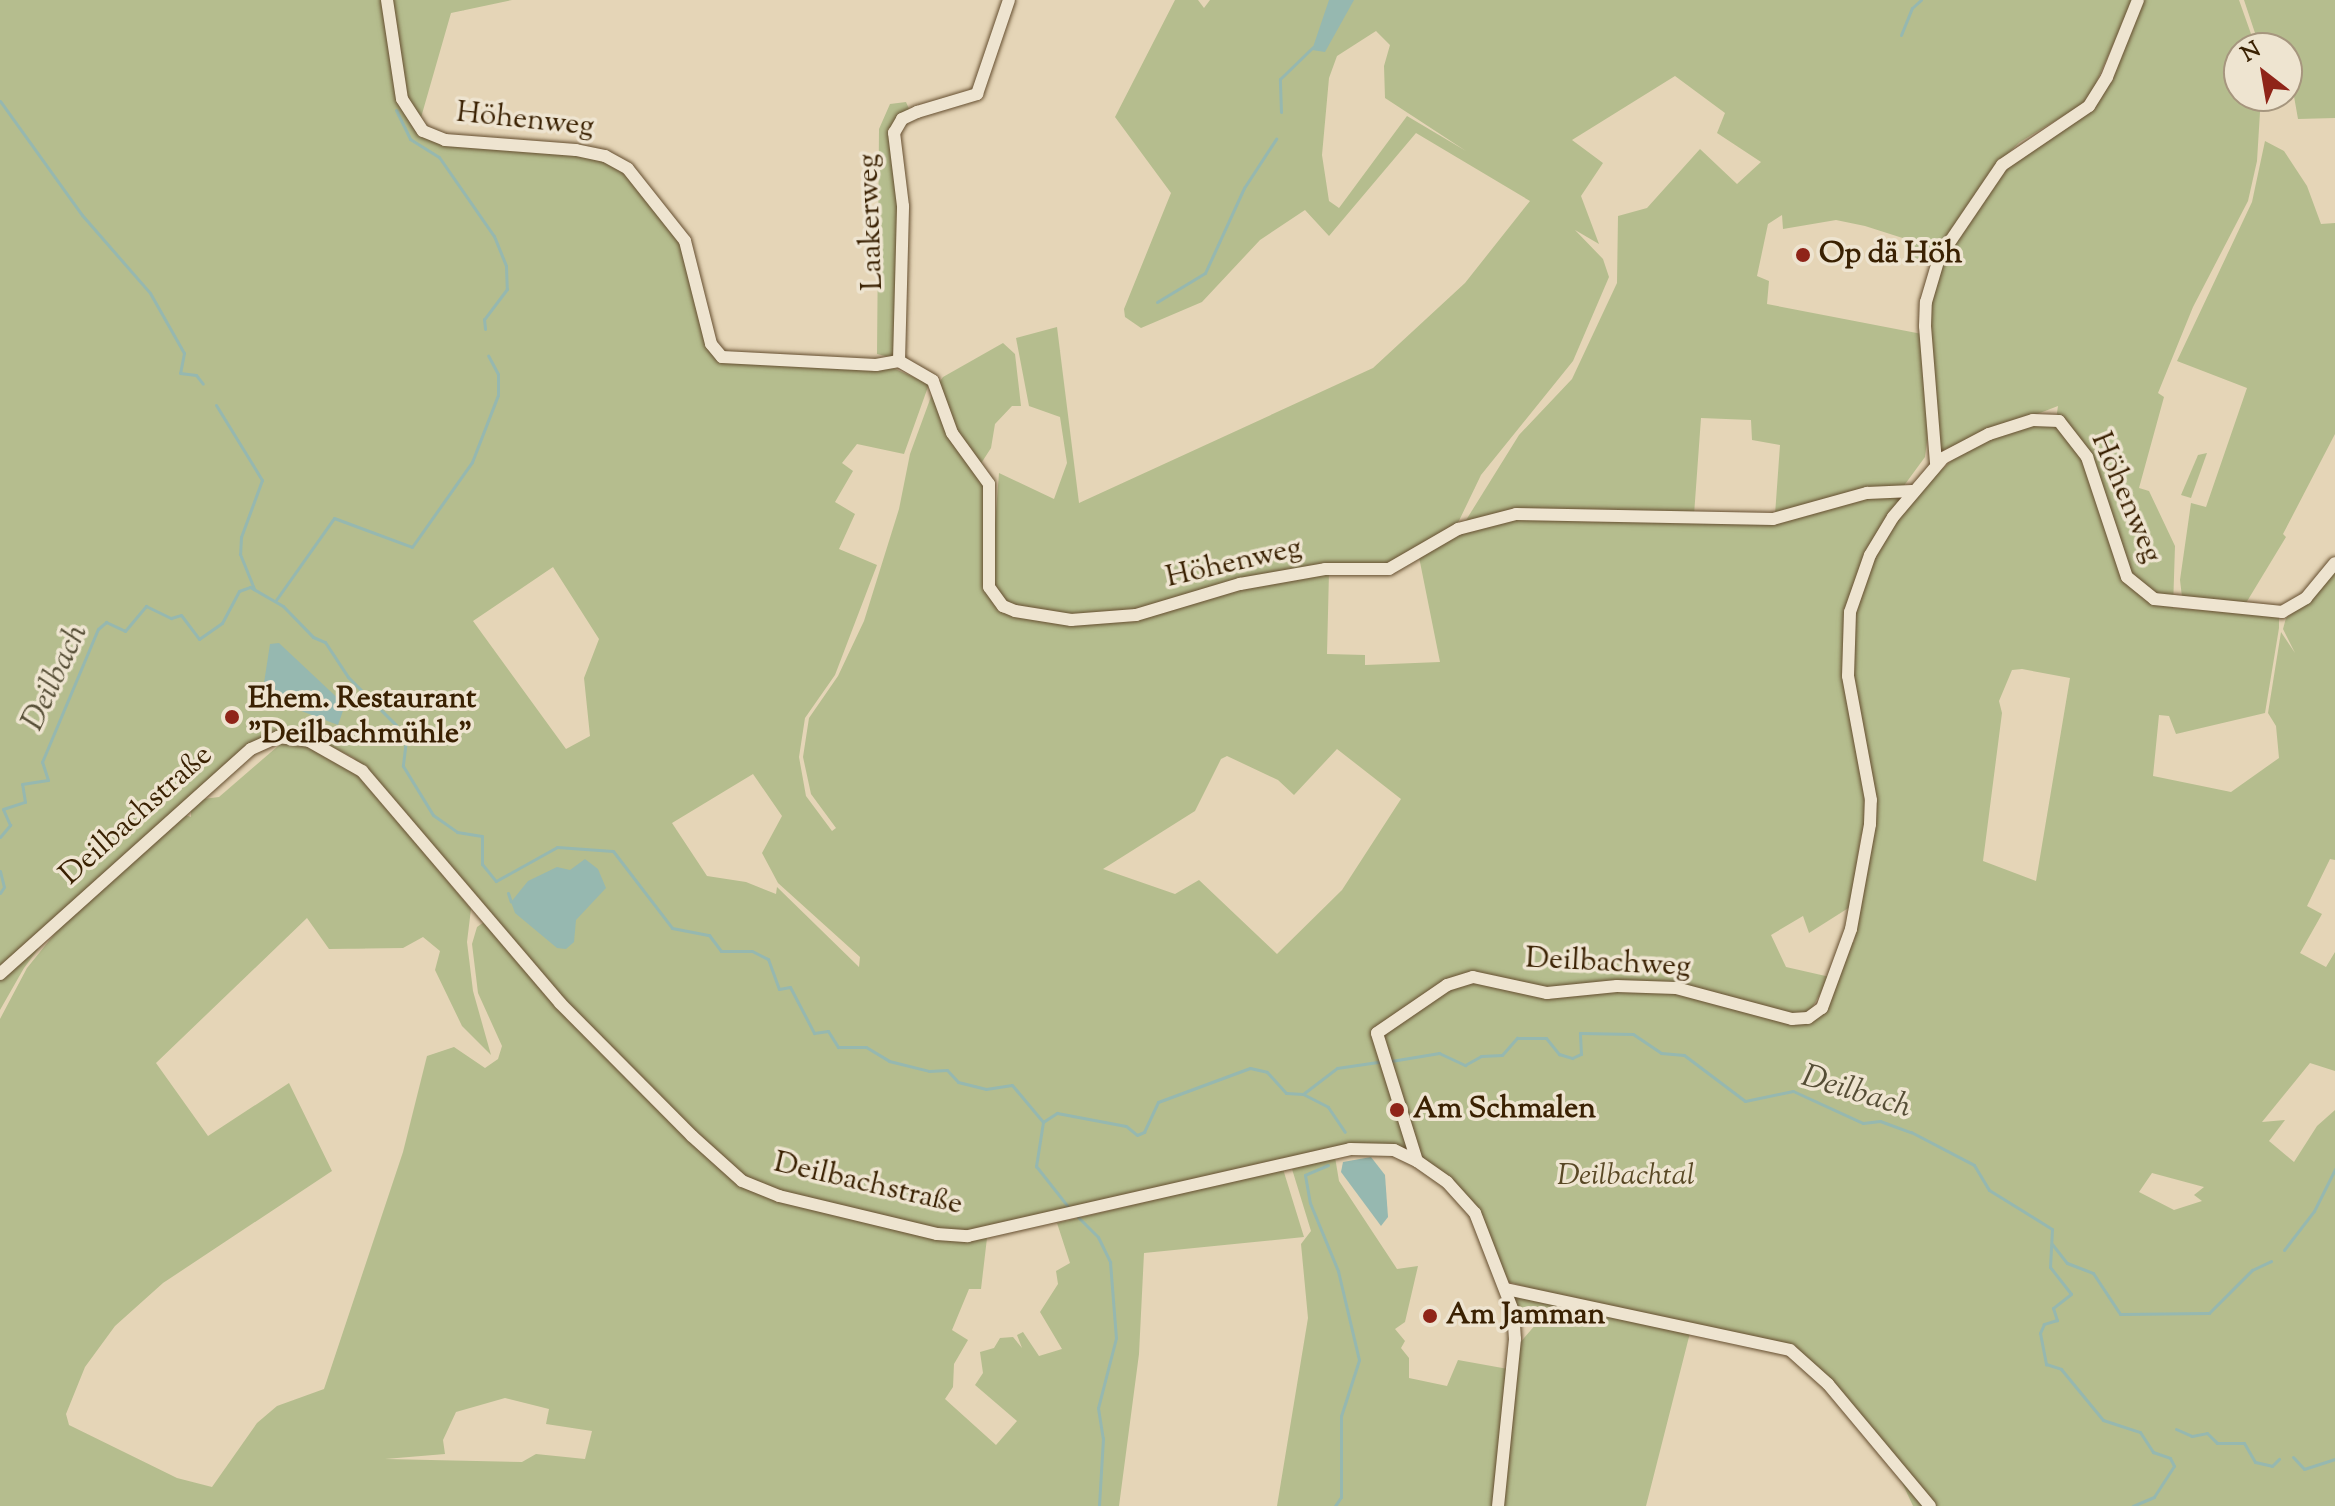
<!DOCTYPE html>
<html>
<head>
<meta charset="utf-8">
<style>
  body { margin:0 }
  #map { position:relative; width:2335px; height:1506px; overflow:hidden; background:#e5d5b7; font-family:"Sorts Mill Goudy",serif }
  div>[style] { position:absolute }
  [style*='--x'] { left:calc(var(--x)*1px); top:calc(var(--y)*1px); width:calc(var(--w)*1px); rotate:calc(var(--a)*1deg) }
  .green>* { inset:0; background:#b5bd8e }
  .water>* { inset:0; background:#96b8b0 }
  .stream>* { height:3px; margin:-1.5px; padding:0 1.5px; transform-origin:1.5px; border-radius:1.5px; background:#96b8b0 }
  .roads { filter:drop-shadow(0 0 2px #654e2f) drop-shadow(0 0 2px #654e2f) }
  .minor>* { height:12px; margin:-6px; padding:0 6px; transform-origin:6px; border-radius:6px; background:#eee4d0 }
  .dots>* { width:22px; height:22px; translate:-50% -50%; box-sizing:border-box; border:4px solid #eee4d0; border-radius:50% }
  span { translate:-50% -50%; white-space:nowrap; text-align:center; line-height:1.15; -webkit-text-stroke:7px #eee4d0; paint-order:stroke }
  .street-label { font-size:30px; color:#3a2102 }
  .poi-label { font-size:30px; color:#3a2102; font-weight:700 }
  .left { translate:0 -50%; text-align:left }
  .park-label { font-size:30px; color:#594825; font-style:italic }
  .water-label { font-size:32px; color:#564e36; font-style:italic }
  .north { position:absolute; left:2223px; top:32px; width:80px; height:80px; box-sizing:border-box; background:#eee4d0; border:2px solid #a6967e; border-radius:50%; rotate:329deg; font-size:22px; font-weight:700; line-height:32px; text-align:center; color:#3a2102 }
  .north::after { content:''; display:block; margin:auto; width:28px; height:36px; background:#8f2418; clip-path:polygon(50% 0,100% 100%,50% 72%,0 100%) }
</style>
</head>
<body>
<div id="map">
  <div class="green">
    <div style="clip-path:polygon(evenodd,0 0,512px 0,451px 13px,420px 121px,439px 142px,576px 152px,604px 158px,627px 171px,683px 242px,710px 348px,724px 362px,893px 368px,929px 384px,904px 454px,857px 444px,842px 463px,853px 471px,835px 502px,855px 514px,839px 549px,877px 565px,835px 675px,805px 718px,799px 757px,806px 796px,832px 831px,836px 828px,811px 794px,803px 757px,809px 718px,838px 676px,864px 621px,899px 509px,910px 454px,932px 394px,950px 433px,987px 485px,986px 591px,1004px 611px,1040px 618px,1041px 611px,1005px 602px,991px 577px,999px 473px,1054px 499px,1067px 463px,1060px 417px,1029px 406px,1016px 338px,1057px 327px,1079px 503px,1373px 368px,1465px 283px,1530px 201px,1416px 133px,1329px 236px,1305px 210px,1260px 240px,1202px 302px,1141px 328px,1125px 317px,1124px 309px,1171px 193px,1115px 117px,1175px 0,1198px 0,1204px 8px,1210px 0,2133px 0,2088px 101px,2020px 142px,1999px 162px,1931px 262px,1906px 259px,1912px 241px,1865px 226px,1836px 220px,1783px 229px,1782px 215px,1768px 224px,1757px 276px,1769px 281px,1767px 304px,1922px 334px,1930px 419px,1925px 457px,1903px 487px,1857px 491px,1775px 515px,1780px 445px,1752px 440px,1751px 420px,1701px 418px,1694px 515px,1515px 512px,1463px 525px,1519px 435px,1572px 379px,1617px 283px,1618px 216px,1647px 208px,1700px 149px,1737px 184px,1761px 162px,1717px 133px,1725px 113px,1675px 76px,1572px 140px,1603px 163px,1581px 196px,1599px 244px,1575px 230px,1603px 259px,1609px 277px,1573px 361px,1481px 475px,1456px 527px,1390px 565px,1316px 566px,1235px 581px,1236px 587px,1329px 572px,1327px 654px,1365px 655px,1365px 665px,1440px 662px,1419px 557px,1459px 531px,1515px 516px,1592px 522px,1790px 519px,1874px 494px,1917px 493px,1965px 448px,2025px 426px,2055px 426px,2058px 406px,1938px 452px,1930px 300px,1939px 264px,2003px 168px,2024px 149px,2092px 107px,2110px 78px,2142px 0,2239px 0,2256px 48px,2239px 48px,2239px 96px,2261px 96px,2257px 161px,2248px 201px,2193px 307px,2158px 393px,2164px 397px,2139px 488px,2149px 491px,2175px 546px,2173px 608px,2279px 616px,2279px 628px,2265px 713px,2176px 734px,2169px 716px,2159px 715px,2153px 776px,2231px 792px,2279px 758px,2276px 726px,2268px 713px,2281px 632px,2295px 653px,2283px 629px,2286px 618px,2306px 603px,2335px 567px,2335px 860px,2330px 859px,2307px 906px,2322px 914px,2300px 953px,2326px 967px,2335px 952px,2335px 1071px,2310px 1063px,2262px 1122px,2285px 1120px,2269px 1141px,2294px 1162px,2317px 1126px,2335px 1110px,2335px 1506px,1913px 1506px,1891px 1459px,1795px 1351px,1762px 1338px,1606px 1306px,1603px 1310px,1691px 1329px,1646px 1506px,1502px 1506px,1518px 1345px,1537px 1323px,1534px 1315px,1519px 1325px,1512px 1298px,1515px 1294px,1547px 1299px,1549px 1294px,1509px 1282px,1467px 1199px,1429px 1164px,1397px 1147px,1355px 1147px,968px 1233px,930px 1229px,780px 1193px,747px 1178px,713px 1151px,558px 995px,354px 758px,308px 735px,278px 734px,244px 751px,0 969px,0 0,1376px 31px,1390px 45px,1384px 66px,1385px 98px,1466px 151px,1407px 116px,1339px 208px,1329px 201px,1322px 155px,1329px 78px,1337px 56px,1376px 31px,0 0,553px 567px,599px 639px,584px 678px,590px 736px,566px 749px,473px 621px,553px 567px,0 0,2022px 669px,2070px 678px,2036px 881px,1983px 861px,2002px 713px,1999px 701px,2012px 670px,2022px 669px,0 0,1337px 749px,1401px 799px,1342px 890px,1277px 954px,1199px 880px,1175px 894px,1103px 869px,1195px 811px,1221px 759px,1227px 756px,1278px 780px,1294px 795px,1337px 749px,0 0,753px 774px,782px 816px,762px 853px,778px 883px,860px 957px,859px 967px,777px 887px,776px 894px,746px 882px,707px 876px,672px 823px,753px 774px,0 0,1861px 835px,1871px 840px,1862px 871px,1854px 942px,1848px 941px,1822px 1006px,1809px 1013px,1830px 977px,1786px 967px,1771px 935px,1803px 916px,1809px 933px,1850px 907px,1861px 835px,0 0,2152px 1173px,2204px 1187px,2194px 1195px,2202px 1201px,2174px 1210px,2139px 1192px,2152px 1173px)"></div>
    <div style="clip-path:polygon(2244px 0,2335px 0,2335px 118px,2298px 119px,2292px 85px,2287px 86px,2287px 48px,2260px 48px)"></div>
    <div style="clip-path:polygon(906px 102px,910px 111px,899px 119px,902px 207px,893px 358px,877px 354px,879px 129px,890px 104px)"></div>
    <div style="clip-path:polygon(2265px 141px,2284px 151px,2307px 186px,2321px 224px,2335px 223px,2335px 434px,2283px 534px,2286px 537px,2243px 608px,2182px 597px,2180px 580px,2191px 503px,2206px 507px,2247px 388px,2177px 361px,2252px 202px)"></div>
    <div style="clip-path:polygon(1003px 343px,1015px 354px,1021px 406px,1012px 406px,995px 424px,991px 448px,980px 465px,953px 432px,936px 387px,943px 377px)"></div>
    <div style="clip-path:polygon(2207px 453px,2191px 498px,2181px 495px,2198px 455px)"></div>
    <div style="clip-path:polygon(evenodd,285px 740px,302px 742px,359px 774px,471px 909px,467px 942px,473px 991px,491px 1055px,462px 1026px,435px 970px,440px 951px,423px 937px,403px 948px,329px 949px,307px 918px,156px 1063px,208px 1136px,289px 1083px,332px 1171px,163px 1283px,115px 1326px,85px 1367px,66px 1414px,69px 1425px,177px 1478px,212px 1487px,257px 1423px,277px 1406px,324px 1389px,403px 1152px,427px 1056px,454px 1047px,485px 1068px,498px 1059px,502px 1046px,478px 993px,472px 944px,477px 927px,484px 922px,741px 1185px,969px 1240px,987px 1238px,981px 1289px,969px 1289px,952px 1330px,968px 1340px,954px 1364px,953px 1387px,945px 1399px,996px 1445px,1017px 1421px,975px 1385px,983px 1373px,980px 1352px,994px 1348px,1000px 1338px,1013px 1337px,1022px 1348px,1017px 1335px,1023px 1332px,1039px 1356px,1062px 1349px,1040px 1312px,1058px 1284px,1056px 1271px,1070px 1263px,1057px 1223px,1283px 1169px,1304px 1237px,1144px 1253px,1139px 1354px,1119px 1506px,0 1506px,0 1019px,27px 968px,69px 916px,183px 814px,191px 817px,191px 808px,203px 799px,219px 797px,285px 740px,505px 1398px,549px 1409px,546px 1424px,592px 1431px,585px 1459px,536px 1454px,522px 1462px,385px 1459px,445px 1454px,443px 1440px,456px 1412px,505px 1398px)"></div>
    <div style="clip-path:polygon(48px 936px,24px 968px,0 1010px,0 978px)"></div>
    <div style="clip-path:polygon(1335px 1157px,1339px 1181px,1397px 1269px,1418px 1266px,1405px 1322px,1395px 1329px,1405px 1341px,1401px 1348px,1409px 1358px,1409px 1378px,1447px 1386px,1458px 1360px,1508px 1369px,1493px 1506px,1277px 1506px,1308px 1318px,1301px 1244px,1311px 1231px,1292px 1169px)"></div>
  </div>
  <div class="water">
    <div style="clip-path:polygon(1329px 0,1354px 0,1325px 52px,1312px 50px)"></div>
    <div style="clip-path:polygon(279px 643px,345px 705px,338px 725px,262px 696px,270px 644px)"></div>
    <div style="clip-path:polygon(585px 859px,598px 869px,606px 888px,576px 920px,574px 942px,566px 949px,557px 948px,515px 913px,511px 902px,528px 881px,557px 867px,570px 870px)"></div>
    <div style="clip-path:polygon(1371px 1157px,1385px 1175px,1388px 1217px,1381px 1226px,1341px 1172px,1343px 1162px)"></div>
  </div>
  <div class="stream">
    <div style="--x:1901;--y:35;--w:29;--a:-68"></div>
    <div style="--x:1912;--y:8;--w:12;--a:-42"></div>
    <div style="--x:0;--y:101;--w:140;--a:54.3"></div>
    <div style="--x:82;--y:215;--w:103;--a:48.9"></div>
    <div style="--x:150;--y:293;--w:69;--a:60.5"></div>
    <div style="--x:184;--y:353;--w:20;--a:101"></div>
    <div style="--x:180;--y:373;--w:16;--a:7"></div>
    <div style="--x:196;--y:375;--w:11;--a:52"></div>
    <div style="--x:396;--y:110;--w:32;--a:64"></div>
    <div style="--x:410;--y:139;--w:34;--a:32"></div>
    <div style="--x:439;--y:157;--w:96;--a:55.2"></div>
    <div style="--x:494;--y:236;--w:32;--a:68"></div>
    <div style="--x:506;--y:266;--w:23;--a:88"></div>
    <div style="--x:507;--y:289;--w:38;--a:127"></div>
    <div style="--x:484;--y:319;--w:10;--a:84"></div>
    <div style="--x:1281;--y:112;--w:33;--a:-92"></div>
    <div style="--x:1280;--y:79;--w:46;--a:-44.1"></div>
    <div style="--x:1157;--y:302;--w:56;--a:-31.1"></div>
    <div style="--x:1205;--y:273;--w:94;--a:-65.4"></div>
    <div style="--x:1244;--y:188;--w:59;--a:-56.9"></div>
    <div style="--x:216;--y:405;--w:88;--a:58.5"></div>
    <div style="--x:262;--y:480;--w:61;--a:110.2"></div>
    <div style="--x:241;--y:537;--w:17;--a:93"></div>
    <div style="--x:240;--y:554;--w:37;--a:68"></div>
    <div style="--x:276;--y:600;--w:100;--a:-54.7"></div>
    <div style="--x:334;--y:518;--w:83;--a:20.4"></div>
    <div style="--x:412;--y:547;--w:104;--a:-54.8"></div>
    <div style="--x:472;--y:462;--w:72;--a:-68.8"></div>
    <div style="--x:498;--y:395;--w:21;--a:-90"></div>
    <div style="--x:498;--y:374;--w:21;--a:-118"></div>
    <div style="--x:0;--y:837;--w:16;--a:-50"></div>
    <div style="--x:10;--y:825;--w:17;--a:-114"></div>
    <div style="--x:3;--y:809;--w:23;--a:-18"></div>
    <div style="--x:25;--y:802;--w:18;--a:-99"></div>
    <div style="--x:22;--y:784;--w:26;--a:-9"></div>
    <div style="--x:48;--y:780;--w:19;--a:-108"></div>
    <div style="--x:42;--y:762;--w:144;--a:-67.2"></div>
    <div style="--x:98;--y:629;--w:11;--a:-41"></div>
    <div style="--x:106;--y:622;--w:21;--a:25"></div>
    <div style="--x:125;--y:631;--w:33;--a:-50"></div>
    <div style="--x:146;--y:606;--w:28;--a:26"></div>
    <div style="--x:171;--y:618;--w:10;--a:-17"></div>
    <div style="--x:181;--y:615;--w:30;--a:53"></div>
    <div style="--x:199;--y:639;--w:28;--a:-35"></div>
    <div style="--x:222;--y:623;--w:36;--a:-62"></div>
    <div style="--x:239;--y:591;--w:12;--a:-20"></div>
    <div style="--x:250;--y:587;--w:38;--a:30"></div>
    <div style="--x:283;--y:606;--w:43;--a:45.9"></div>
    <div style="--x:313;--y:637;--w:13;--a:23"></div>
    <div style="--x:325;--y:642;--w:42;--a:56.7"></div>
    <div style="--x:348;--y:677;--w:68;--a:45"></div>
    <div style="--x:396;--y:725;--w:18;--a:56"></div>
    <div style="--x:406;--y:740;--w:26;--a:97"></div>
    <div style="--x:403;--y:766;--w:57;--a:58.5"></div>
    <div style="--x:433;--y:815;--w:29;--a:35"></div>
    <div style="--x:457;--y:832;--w:25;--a:9"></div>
    <div style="--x:482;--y:836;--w:28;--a:90"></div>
    <div style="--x:482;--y:864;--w:22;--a:51"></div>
    <div style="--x:496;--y:881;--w:70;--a:-29.1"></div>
    <div style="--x:557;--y:847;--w:56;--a:4.1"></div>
    <div style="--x:613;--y:851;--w:97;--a:52.5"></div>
    <div style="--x:672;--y:928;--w:38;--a:11"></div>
    <div style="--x:709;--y:935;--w:20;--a:53"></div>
    <div style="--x:721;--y:951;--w:31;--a:0"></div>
    <div style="--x:752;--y:951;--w:18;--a:27"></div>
    <div style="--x:768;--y:959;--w:32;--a:70"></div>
    <div style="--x:779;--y:989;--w:11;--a:-10"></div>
    <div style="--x:790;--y:987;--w:52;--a:62.4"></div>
    <div style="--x:814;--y:1033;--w:14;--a:-8"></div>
    <div style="--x:828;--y:1031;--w:19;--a:58"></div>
    <div style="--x:838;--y:1047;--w:28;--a:0"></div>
    <div style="--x:866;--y:1047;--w:27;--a:31"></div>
    <div style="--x:889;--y:1061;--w:41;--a:14"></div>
    <div style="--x:929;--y:1071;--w:18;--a:-3"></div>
    <div style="--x:947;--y:1070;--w:16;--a:47"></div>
    <div style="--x:958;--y:1082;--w:29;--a:14"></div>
    <div style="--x:986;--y:1089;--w:26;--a:-9"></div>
    <div style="--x:1012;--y:1085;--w:48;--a:50"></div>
    <div style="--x:1043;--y:1122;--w:17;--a:-33"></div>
    <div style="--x:1057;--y:1113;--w:70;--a:10.7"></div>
    <div style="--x:1126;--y:1126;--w:14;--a:39"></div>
    <div style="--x:1137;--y:1135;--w:8;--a:-23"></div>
    <div style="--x:1144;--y:1132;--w:33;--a:-65"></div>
    <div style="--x:1158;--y:1102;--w:98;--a:-20.3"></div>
    <div style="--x:1250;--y:1068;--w:17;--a:13"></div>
    <div style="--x:1267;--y:1072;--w:28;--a:48"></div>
    <div style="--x:1286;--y:1093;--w:17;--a:3"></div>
    <div style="--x:1303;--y:1094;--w:43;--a:-37.4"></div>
    <div style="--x:1337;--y:1068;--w:48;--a:-8.5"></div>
    <div style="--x:0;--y:871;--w:16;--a:76"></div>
    <div style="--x:4;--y:887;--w:7;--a:124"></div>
    <div style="--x:508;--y:893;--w:9;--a:72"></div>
    <div style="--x:1391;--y:1061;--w:49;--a:-9.5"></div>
    <div style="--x:1439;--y:1053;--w:29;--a:25"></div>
    <div style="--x:1465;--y:1065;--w:18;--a:-29"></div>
    <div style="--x:1481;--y:1056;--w:21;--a:-3"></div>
    <div style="--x:1502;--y:1055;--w:23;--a:-49"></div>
    <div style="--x:1517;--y:1038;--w:29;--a:0"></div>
    <div style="--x:1546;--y:1038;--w:21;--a:51"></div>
    <div style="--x:1559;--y:1054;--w:14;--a:17"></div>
    <div style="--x:1572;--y:1058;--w:10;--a:-24"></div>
    <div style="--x:1581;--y:1054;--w:21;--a:-93"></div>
    <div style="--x:1580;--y:1033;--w:53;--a:1.1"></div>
    <div style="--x:1633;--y:1034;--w:34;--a:34"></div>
    <div style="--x:1661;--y:1053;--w:23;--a:5"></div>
    <div style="--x:1684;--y:1055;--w:76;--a:37"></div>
    <div style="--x:1745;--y:1101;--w:49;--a:-11.8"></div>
    <div style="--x:1793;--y:1091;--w:77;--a:24.6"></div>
    <div style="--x:1863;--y:1123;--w:17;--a:-7"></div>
    <div style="--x:1880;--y:1121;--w:33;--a:20"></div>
    <div style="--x:1911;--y:1132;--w:71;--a:27.6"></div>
    <div style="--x:1974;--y:1165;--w:29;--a:59"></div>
    <div style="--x:1989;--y:1190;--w:74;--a:31.8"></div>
    <div style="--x:2052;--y:1229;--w:38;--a:93"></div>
    <div style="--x:2050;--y:1267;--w:34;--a:52"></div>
    <div style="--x:2071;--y:1294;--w:23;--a:142"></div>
    <div style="--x:2053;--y:1308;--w:13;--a:72"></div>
    <div style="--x:2057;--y:1320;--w:14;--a:163"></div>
    <div style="--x:2044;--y:1324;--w:10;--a:114"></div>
    <div style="--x:2040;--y:1333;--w:32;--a:79"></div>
    <div style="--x:2046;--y:1364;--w:16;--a:18"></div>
    <div style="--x:2061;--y:1369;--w:66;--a:50.5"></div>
    <div style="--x:2103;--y:1420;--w:39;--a:18"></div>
    <div style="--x:2140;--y:1432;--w:24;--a:57"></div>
    <div style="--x:2153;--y:1452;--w:18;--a:19"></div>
    <div style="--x:2170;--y:1458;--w:9;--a:63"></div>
    <div style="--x:2174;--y:1466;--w:37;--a:123"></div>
    <div style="--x:2154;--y:1497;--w:23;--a:157"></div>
    <div style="--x:1303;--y:1094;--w:28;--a:27"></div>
    <div style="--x:1328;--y:1107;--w:30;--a:56"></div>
    <div style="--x:1043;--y:1122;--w:45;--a:99"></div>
    <div style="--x:1036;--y:1166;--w:53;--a:51.8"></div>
    <div style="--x:1328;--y:1165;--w:25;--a:157"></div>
    <div style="--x:1305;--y:1175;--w:28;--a:80"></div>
    <div style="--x:1310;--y:1203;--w:74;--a:67.6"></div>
    <div style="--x:1338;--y:1271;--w:91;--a:76.7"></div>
    <div style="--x:1359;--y:1360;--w:59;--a:107.8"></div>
    <div style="--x:1341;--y:1416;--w:81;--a:90"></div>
    <div style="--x:1341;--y:1497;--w:11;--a:124"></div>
    <div style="--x:1078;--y:1217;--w:28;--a:45"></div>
    <div style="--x:1098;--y:1237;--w:28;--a:64"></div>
    <div style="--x:1110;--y:1262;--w:76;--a:85.5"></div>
    <div style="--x:1116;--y:1338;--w:72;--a:104.4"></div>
    <div style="--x:1098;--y:1408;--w:30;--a:81"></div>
    <div style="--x:1103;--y:1438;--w:68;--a:93.4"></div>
    <div style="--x:2052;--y:1244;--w:24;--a:52"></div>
    <div style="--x:2067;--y:1263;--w:28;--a:21"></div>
    <div style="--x:2093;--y:1273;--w:49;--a:56.6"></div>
    <div style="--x:2120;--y:1314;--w:89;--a:-0.6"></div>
    <div style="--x:2209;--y:1313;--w:61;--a:-45"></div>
    <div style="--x:2252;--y:1270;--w:21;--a:-25"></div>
    <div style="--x:2284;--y:1250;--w:49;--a:-52.4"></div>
    <div style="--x:2314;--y:1211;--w:47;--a:-63.4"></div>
    <div style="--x:2176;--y:1429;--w:17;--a:24"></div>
    <div style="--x:2192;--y:1436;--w:15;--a:-11"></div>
    <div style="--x:2207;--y:1433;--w:14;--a:45"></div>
    <div style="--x:2217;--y:1443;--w:27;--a:0"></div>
    <div style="--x:2244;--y:1443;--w:22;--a:60"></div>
    <div style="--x:2255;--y:1462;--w:17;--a:13"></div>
    <div style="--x:2272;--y:1466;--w:10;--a:-45"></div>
    <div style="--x:2293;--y:1457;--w:16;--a:47"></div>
    <div style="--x:2304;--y:1469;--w:33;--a:-18"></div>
  </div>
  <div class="roads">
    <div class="minor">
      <div style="--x:387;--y:0;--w:100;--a:81.4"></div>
      <div style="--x:402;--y:99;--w:38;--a:57"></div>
      <div style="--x:423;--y:131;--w:24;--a:22"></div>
      <div style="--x:445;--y:140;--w:131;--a:4.4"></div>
      <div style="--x:576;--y:150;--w:30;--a:12"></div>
      <div style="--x:605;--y:156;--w:26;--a:29"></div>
      <div style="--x:628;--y:169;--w:92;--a:51.6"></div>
      <div style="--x:685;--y:241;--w:106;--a:75.8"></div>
      <div style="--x:711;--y:344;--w:17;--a:50"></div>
      <div style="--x:722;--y:357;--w:154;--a:3"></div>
      <div style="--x:876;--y:365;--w:23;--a:-10"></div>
      <div style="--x:899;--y:361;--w:39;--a:30"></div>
      <div style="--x:933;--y:381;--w:55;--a:69.9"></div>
      <div style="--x:952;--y:433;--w:63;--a:54"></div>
      <div style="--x:989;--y:484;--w:103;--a:90"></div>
      <div style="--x:989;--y:587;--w:24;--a:54"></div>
      <div style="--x:1003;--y:606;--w:13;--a:23"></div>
      <div style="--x:1015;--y:611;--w:57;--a:9.1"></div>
      <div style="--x:1071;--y:620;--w:65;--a:-4.4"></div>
      <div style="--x:1136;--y:615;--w:109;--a:-16.6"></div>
      <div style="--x:1240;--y:584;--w:86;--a:-10"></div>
      <div style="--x:1325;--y:569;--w:64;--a:0"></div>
      <div style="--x:1389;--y:569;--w:80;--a:-30.1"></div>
      <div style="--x:1458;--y:529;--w:60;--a:-14.5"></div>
      <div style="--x:1516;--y:514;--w:257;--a:1.1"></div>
      <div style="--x:1773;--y:519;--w:98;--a:-15.5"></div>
      <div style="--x:1867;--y:493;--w:45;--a:-2.5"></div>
      <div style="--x:899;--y:361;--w:155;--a:-88.5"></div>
      <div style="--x:903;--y:206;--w:74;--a:-97"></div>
      <div style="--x:894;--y:133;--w:16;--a:-60"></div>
      <div style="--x:902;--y:119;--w:17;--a:-25"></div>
      <div style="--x:917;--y:112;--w:63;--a:-16.7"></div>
      <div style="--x:977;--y:94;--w:99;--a:-71.2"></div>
      <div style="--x:1936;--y:463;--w:137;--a:-94.6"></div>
      <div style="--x:1925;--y:326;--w:24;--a:-88"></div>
      <div style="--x:1926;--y:302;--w:46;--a:-73.5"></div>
      <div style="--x:1939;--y:258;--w:112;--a:-55.9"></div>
      <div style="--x:2002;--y:165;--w:105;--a:-34.1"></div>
      <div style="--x:2089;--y:106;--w:34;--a:-58"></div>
      <div style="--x:2107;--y:77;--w:83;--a:-68.1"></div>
      <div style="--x:0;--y:974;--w:337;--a:-41.9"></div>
      <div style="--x:251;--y:749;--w:30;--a:-24"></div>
      <div style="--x:278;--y:737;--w:31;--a:7"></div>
      <div style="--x:309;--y:741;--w:61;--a:29.5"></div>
      <div style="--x:362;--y:771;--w:305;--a:49.5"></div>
      <div style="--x:560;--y:1003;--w:187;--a:45.2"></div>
      <div style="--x:692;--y:1136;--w:67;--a:42"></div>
      <div style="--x:742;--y:1181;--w:40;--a:22"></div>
      <div style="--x:779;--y:1196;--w:163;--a:13.5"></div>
      <div style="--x:937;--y:1234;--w:31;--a:4"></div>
      <div style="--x:968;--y:1236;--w:392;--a:-12.8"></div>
      <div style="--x:1350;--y:1149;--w:44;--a:1.3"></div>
      <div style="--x:1394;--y:1150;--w:25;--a:26"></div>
      <div style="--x:1417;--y:1161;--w:37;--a:35"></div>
      <div style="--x:1447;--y:1182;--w:42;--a:47.9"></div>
      <div style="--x:1475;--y:1213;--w:105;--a:68.8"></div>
      <div style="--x:1513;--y:1311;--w:28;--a:86"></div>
      <div style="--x:1515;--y:1339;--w:168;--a:95.8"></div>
      <div style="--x:1417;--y:1161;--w:134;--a:-107.4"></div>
      <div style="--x:1377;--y:1033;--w:85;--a:-34.4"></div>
      <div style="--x:1447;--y:985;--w:27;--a:-17"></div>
      <div style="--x:1473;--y:977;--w:76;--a:12.2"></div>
      <div style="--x:1547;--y:993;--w:70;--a:-5.7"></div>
      <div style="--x:1617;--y:986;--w:59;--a:1.9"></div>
      <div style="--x:1676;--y:988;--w:120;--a:15"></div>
      <div style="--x:1792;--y:1019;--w:16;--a:-4"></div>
      <div style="--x:1808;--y:1018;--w:17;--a:-36"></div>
      <div style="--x:1822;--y:1008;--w:84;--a:-69.8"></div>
      <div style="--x:1851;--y:929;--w:107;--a:-79.7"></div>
      <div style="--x:1870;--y:824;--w:24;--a:-88"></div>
      <div style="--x:1871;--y:800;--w:126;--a:-100.5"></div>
      <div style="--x:1848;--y:676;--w:64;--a:-88.2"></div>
      <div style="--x:1850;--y:612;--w:60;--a:-70.7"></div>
      <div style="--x:1870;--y:555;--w:44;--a:-58.8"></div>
      <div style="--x:1893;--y:517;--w:77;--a:-49.7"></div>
      <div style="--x:1943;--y:458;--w:52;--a:-27.6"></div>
      <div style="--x:1989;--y:434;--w:46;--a:-17.7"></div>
      <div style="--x:2033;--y:420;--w:26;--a:2"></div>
      <div style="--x:2059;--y:421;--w:46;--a:52.1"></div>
      <div style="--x:2087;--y:457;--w:126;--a:71.6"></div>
      <div style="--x:2127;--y:577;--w:35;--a:39"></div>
      <div style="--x:2154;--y:599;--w:129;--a:5.8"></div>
      <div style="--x:2282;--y:612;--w:28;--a:-30"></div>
      <div style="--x:2306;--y:598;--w:45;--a:-50.4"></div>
      <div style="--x:1506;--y:1289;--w:290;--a:12.1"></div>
      <div style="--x:1790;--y:1350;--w:51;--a:41.8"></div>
      <div style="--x:1828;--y:1384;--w:159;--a:50.1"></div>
    </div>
  </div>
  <div class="dots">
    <div style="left:1803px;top:255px;background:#8f2418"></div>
    <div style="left:232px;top:717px;background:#8f2418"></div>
    <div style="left:1397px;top:1110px;background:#8f2418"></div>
    <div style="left:1430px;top:1316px;background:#8f2418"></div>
  </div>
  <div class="street-label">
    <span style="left:525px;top:121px;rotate:6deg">Höhenweg</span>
    <span style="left:872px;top:222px;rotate:-92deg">Laakerweg</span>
    <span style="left:2125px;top:498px;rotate:67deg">Höhenweg</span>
    <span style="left:1234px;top:564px;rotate:-13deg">Höhenweg</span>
    <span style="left:137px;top:816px;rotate:-42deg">Deilbachstraße</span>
    <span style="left:1608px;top:964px;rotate:3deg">Deilbachweg</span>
    <span style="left:868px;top:1185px;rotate:13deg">Deilbachstraße</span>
  </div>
  <div class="poi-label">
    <span class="left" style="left:1819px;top:255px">Op dä Höh</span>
    <span class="left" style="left:248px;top:717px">Ehem. Restaurant<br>"Deilbachmühle"</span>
    <span class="left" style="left:1413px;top:1110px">Am Schmalen</span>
    <span class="left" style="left:1446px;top:1316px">Am Jamman</span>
  </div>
  <div class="park-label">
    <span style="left:1626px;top:1177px">Deilbachtal</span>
  </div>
  <div class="water-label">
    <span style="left:56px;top:678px;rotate:-65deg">Deilbach</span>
    <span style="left:1856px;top:1093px;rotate:17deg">Deilbach</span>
  </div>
  <div class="north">N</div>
</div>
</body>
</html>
